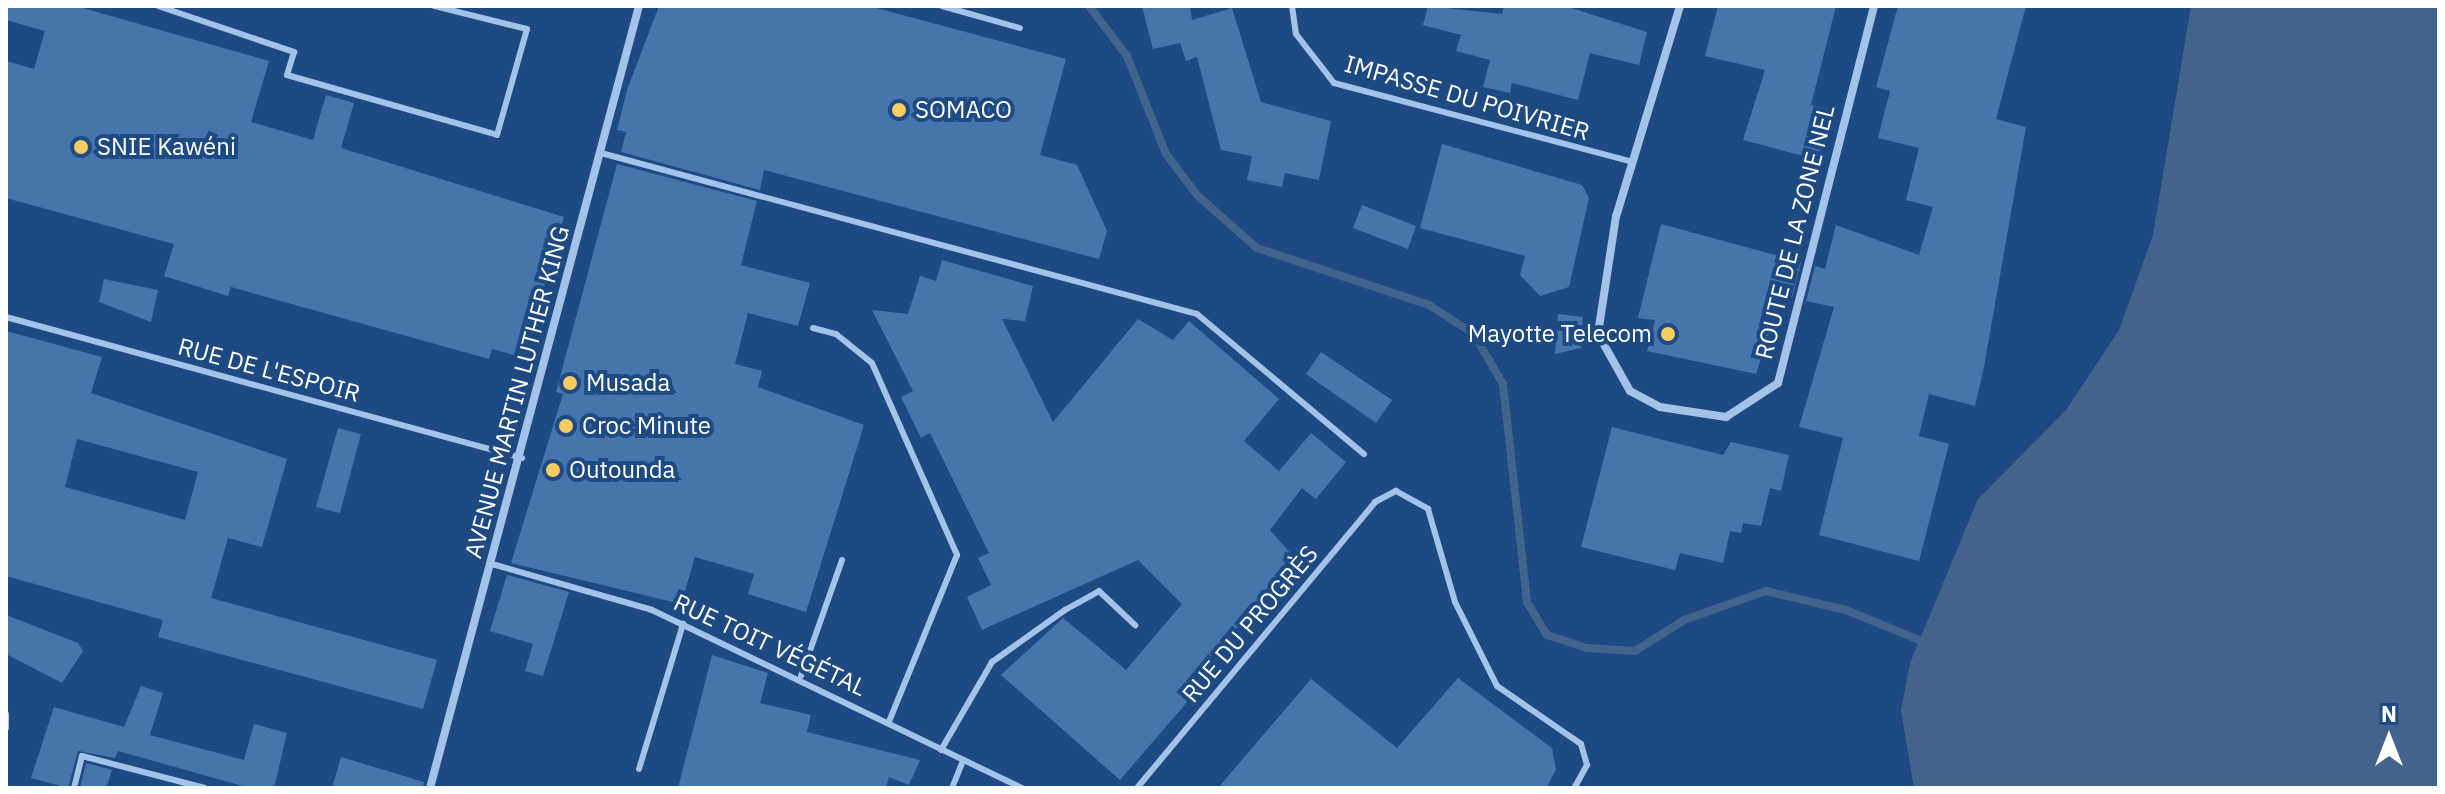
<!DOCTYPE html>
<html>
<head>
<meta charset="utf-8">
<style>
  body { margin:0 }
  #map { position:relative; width:2445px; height:794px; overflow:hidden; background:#1d4a82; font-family:"IBM Plex Sans",sans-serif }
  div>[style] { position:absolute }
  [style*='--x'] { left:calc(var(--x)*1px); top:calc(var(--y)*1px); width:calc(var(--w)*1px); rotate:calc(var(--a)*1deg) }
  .water>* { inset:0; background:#42638c }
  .stream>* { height:8px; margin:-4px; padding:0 4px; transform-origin:4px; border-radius:4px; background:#42638c }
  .building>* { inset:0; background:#4674ab }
  .service>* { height:6px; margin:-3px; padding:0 3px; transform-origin:3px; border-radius:3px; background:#a3c3e9 }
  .minor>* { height:8px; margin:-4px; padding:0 4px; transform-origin:4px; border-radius:4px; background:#a3c3e9 }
  .dots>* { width:22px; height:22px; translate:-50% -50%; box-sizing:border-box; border:4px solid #1d4a82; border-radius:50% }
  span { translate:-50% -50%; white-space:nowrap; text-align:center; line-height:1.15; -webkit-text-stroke:8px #1d4a82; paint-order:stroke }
  .street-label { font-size:24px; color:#fff }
  .poi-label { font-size:24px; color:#fff }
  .left { translate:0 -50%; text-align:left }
  .right { translate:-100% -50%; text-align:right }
  .frame { position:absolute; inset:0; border:8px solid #fff; pointer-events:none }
  .north { position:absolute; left:2349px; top:698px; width:80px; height:80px; -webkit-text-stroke:6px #1d4a82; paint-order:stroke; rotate:0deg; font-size:22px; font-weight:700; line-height:32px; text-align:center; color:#fff }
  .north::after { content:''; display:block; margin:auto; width:28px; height:36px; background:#fff; clip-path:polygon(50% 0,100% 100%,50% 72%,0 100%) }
</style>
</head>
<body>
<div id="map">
  <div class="water">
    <div style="clip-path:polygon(2191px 6px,2439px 6px,2439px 788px,1914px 788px,1901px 710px,1910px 663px,1978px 499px,2066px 410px,2119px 330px,2153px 235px)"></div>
  </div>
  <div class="stream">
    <div style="--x:1089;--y:6;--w:63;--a:52.8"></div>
    <div style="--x:1127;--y:56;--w:105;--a:68.3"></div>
    <div style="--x:1166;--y:154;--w:51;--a:52.9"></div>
    <div style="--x:1197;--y:195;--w:80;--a:41.5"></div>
    <div style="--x:1257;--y:248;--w:181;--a:18.3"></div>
    <div style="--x:1429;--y:305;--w:54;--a:32.8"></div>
    <div style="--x:1474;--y:334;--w:58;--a:59.9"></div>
    <div style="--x:1503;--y:384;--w:219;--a:83.7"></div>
    <div style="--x:1527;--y:602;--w:39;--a:59"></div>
    <div style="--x:1547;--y:635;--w:42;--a:18"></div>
    <div style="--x:1587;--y:648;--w:48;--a:3.6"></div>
    <div style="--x:1635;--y:651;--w:58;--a:-32.3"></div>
    <div style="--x:1684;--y:620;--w:87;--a:-19.5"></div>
    <div style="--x:1766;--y:591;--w:82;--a:13.4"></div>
    <div style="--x:1846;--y:610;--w:90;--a:22.3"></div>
  </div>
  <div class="building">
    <div style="clip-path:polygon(6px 6px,76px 6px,269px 61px,251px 122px,313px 140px,326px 95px,354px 103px,341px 148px,564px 217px,524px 358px,492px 349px,489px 359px,231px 287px,228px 296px,164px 276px,174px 244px,6px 198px,6px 61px,34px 69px,45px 31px,6px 20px)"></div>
    <div style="clip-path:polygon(659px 6px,869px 6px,1066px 59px,1040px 155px,1077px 165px,1107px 231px,1099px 259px,764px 170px,760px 190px,621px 152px,626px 132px,617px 130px,627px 90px)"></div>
    <div style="clip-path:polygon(1142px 6px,1190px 6px,1192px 20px,1232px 8px,1261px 102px,1331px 121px,1319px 180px,1285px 173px,1282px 187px,1247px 180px,1252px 156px,1221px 150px,1197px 57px,1186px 61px,1180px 43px,1153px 49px)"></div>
    <div style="clip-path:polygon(1428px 6px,1502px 14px,1504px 6px,1565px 6px,1647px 32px,1639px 65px,1590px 53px,1578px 100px,1512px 83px,1510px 93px,1483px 87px,1490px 60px,1456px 51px,1461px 35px,1423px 25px)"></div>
    <div style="clip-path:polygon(1718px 6px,1836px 6px,1811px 105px,1831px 110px,1818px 160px,1743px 140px,1765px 70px,1705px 56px)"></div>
    <div style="clip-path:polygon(1898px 6px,2026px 6px,1996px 119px,2026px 127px,1984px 367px,1975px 406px,1929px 394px,1919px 436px,1949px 444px,1919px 561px,1819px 535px,1843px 438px,1799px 427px,1834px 307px,1806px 301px,1815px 266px,1825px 269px,1836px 225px,1919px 255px,1933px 207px,1906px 200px,1919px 148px,1878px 138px,1890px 91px,1876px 87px)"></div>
    <div style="clip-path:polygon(1442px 144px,1582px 185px,1589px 198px,1569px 287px,1540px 296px,1520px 275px,1525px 256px,1420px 228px)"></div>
    <div style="clip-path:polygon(617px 164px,757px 201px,741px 265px,810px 283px,798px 326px,748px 313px,735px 364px,762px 371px,758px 387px,864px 425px,806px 612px,748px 594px,754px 574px,695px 557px,681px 604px,511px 563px,563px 394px,556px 392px)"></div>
    <div style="clip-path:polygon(1362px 205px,1416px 226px,1408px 249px,1353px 228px)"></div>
    <div style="clip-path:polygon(1661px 224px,1801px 262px,1792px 298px,1781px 296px,1756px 374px,1647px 351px,1655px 320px,1638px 318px)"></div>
    <div style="clip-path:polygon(942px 260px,1033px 286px,1025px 321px,1002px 319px,1053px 422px,1138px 319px,1173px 340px,1189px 321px,1279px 399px,1244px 441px,1279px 471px,1311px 433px,1346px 462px,1316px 499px,1302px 488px,1270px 530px,1299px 563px,1209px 658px,1219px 665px,1120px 780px,1001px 675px,1063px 618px,1126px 670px,1182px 604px,1138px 560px,982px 630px,967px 597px,991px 585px,978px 558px,989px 553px,930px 433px,921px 438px,901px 397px,913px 391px,872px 310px,908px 314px,920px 276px,936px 281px)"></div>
    <div style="clip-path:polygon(104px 279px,158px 290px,151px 322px,99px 302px)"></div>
    <div style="clip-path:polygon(1558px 314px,1583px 317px,1581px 348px,1555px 354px)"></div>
    <div style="clip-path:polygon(evenodd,6px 331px,102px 357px,91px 393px,287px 459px,262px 547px,228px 538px,211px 598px,437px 660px,423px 709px,158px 637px,163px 620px,6px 576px,6px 331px,77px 439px,198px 472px,185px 520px,65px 487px,77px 439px)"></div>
    <div style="clip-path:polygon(1321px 352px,1392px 400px,1376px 423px,1306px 374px)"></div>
    <div style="clip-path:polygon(1612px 427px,1723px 455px,1731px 442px,1789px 455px,1781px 491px,1770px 488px,1761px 526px,1743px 523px,1741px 533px,1730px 531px,1723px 563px,1680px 553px,1675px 570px,1581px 547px)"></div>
    <div style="clip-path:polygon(338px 428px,361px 434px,340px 513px,316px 507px)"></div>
    <div style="clip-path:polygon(507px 575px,569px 592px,543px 676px,525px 671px,533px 644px,490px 631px)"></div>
    <div style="clip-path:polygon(6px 615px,78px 643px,83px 651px,62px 683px,6px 654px)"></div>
    <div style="clip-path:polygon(712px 655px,768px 673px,760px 703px,811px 715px,807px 732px,920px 760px,909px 785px,889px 777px,886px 788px,678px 788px)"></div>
    <div style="clip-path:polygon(1458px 678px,1552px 748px,1556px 770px,1546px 788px,1218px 788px,1311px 679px,1397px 748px)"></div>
    <div style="clip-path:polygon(141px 686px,163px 693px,150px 735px,244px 760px,254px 724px,287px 733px,274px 788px,250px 788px,118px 751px,115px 758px,78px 751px,68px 788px,31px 778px,54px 707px,124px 727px)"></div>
    <div style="clip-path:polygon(341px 757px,424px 782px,423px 788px,332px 788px)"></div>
    <div style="clip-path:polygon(86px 763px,112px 770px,106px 788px,80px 788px)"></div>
  </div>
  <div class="service">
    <div style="--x:158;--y:6;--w:144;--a:18.7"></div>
    <div style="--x:294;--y:52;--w:24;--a:107"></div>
    <div style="--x:287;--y:75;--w:218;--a:15.9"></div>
    <div style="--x:497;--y:135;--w:110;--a:-74.2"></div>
    <div style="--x:527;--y:29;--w:96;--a:-166.1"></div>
    <div style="--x:942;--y:6;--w:81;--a:15.8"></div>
    <div style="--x:1292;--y:6;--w:28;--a:82"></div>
    <div style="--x:1296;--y:34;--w:62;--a:52.2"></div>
    <div style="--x:1334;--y:83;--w:306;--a:14.8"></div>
    <div style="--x:601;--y:153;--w:617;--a:15.12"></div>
    <div style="--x:1197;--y:314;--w:218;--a:40"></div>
    <div style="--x:6;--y:317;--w:535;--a:15.28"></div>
    <div style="--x:813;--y:328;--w:24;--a:15"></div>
    <div style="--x:836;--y:334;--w:46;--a:38.9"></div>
    <div style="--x:872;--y:363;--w:210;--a:66.1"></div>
    <div style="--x:957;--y:555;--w:180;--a:112.2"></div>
    <div style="--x:492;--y:564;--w:166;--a:16"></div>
    <div style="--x:652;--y:610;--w:411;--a:25.7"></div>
    <div style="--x:801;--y:676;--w:123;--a:-70.5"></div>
    <div style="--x:6;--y:714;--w:14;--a:90"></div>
    <div style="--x:941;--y:750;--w:102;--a:-59.9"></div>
    <div style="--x:992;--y:662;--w:90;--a:-35.5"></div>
    <div style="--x:1065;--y:610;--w:39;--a:-29"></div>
    <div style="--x:1099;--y:591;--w:50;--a:43.4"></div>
    <div style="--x:639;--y:769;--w:152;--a:-73.1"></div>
    <div style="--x:74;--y:788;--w:33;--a:-76"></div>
    <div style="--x:82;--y:756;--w:127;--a:14.6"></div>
    <div style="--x:952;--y:788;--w:29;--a:-68"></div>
    <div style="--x:1137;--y:788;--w:372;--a:-50.2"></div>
    <div style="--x:1375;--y:502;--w:24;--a:-28"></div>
    <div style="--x:1396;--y:491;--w:37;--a:29"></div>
    <div style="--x:1428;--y:509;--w:97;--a:73.8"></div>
    <div style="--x:1455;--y:602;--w:94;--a:63.4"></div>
    <div style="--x:1497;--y:686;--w:102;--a:34.6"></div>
    <div style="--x:1581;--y:744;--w:22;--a:74"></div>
    <div style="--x:1587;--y:765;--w:26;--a:119"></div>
  </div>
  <div class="minor">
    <div style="--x:1680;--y:6;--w:220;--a:106.9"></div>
    <div style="--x:1616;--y:216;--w:119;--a:98.7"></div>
    <div style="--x:1598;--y:334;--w:65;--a:60.7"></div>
    <div style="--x:1630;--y:391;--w:34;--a:28"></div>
    <div style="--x:1660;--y:407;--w:67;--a:8.6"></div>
    <div style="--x:1726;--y:417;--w:62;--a:-33.2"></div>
    <div style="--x:1778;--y:383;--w:389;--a:-75.7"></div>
    <div style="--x:430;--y:788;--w:809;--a:-75.04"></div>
  </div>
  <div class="dots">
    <div style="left:899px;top:110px;background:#f9cc62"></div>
    <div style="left:81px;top:147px;background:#f9cc62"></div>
    <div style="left:1668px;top:334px;background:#f9cc62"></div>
    <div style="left:570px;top:383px;background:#f9cc62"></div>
    <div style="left:566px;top:426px;background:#f9cc62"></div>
    <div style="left:553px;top:470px;background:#f9cc62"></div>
  </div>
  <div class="street-label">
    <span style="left:1467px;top:98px;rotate:16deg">IMPASSE DU POIVRIER</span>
    <span style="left:1795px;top:232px;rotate:-76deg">ROUTE DE LA ZONE NEL</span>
    <span style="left:269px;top:370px;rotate:15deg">RUE DE L'ESPOIR</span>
    <span style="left:517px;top:392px;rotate:-75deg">AVENUE MARTIN LUTHER KING</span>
    <span style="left:1250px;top:624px;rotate:-50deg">RUE DU PROGRÈS</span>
    <span style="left:770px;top:645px;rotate:25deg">RUE TOIT VÉGÉTAL</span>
  </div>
  <div class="poi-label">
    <span class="left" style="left:915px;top:110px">SOMACO</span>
    <span class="left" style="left:97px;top:147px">SNIE Kawéni</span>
    <span class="right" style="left:1652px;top:334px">Mayotte Telecom</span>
    <span class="left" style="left:586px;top:383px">Musada</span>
    <span class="left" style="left:582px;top:426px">Croc Minute</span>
    <span class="left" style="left:569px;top:470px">Outounda</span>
  </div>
  <div class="frame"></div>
  <div class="north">N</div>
</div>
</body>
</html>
